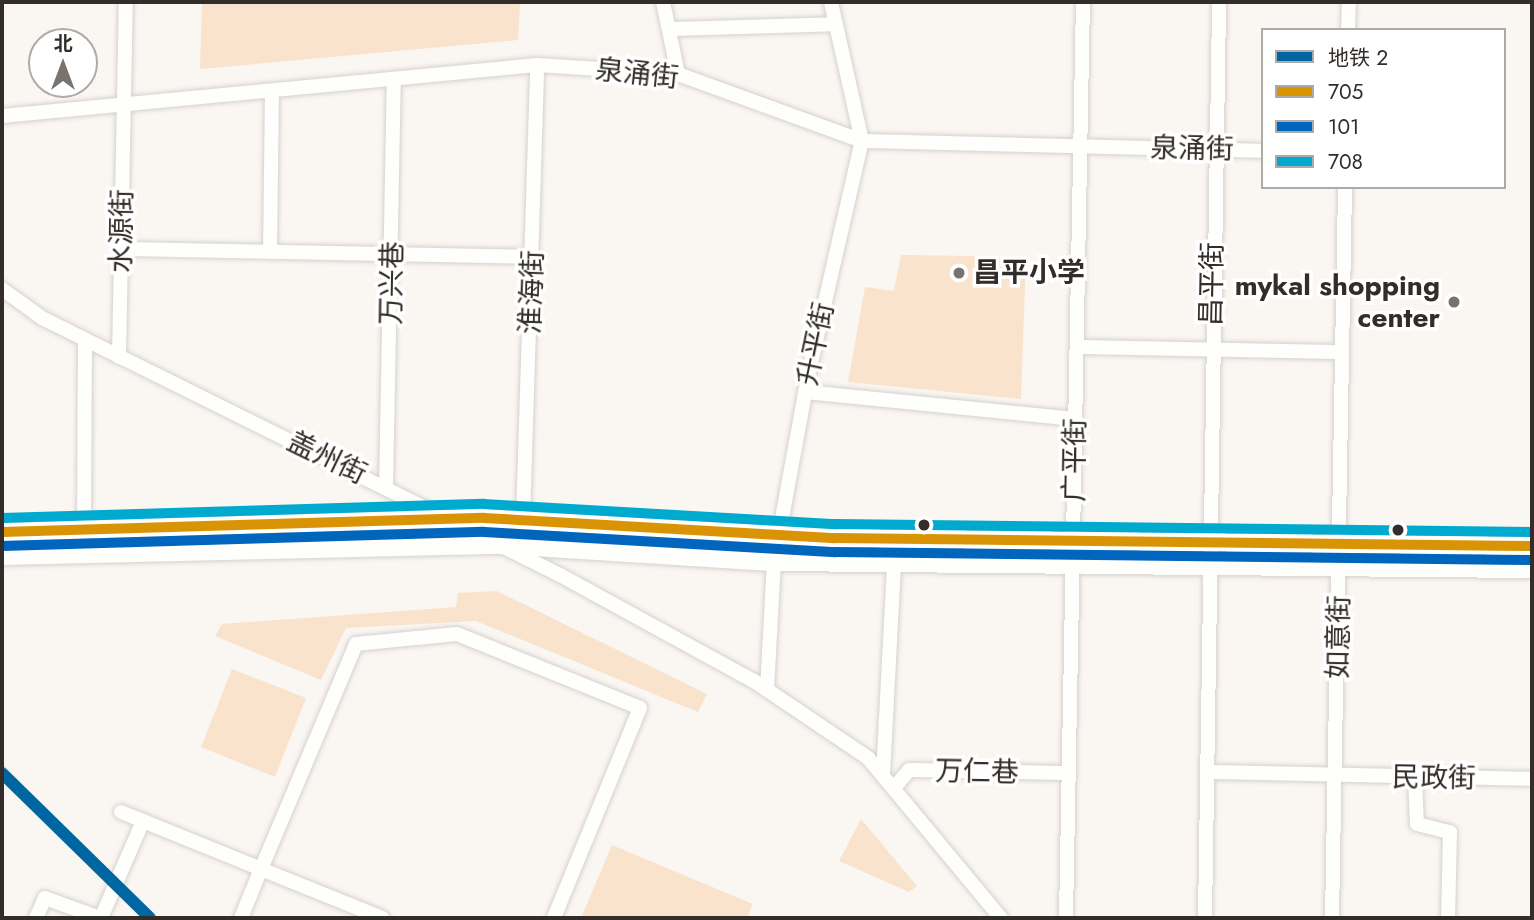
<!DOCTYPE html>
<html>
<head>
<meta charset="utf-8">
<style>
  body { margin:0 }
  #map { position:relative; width:1534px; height:920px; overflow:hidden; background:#faf6f2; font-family:Jost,"Noto Sans SC",sans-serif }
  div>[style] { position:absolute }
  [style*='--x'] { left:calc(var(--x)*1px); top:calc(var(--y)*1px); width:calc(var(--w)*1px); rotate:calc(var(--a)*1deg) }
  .green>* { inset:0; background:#f9e3cd }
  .roads { filter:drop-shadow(0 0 2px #d6d1cd) drop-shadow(0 0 2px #d6d1cd) }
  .minor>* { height:14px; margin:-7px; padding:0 7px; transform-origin:7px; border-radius:7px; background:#fefefd }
  .major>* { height:18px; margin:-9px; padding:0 9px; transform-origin:9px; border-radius:9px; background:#fefefd }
  .bus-1>* { height:10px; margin:-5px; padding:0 5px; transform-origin:5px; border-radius:5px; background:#d99406 }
  .bus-2>* { height:10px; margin:-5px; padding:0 5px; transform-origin:5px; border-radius:5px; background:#0065bd }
  .bus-3>* { height:10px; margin:-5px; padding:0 5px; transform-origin:5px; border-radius:5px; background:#00a9ce }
  .metro-1>* { height:12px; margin:-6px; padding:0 6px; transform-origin:6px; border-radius:6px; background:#0066a1 }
  .dots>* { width:19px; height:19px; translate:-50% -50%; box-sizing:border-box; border:4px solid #fff; border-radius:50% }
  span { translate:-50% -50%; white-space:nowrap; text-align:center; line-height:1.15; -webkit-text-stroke:7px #fff; paint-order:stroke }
  .street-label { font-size:28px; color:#322d28 }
  .poi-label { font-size:28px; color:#322d28; font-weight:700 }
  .left { translate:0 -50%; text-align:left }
  .right { translate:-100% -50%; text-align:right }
  .frame { position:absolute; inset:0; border:4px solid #322d28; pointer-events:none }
  .legend { position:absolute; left:1261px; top:28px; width:245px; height:161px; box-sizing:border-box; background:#fff; border:2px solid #adaba9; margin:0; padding:9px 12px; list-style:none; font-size:21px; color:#322d28 }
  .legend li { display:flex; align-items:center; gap:14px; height:35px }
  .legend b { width:35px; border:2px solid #adaba9 }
  .north { position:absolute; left:28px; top:28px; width:70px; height:70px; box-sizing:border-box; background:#fff; border:2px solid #adaba9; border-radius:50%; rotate:0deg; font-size:19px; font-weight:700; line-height:28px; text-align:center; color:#322d28 }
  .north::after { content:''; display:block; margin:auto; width:24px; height:32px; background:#78736f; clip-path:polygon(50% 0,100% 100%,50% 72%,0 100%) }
</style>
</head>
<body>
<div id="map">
  <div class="green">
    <div style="clip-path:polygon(202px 2px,520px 2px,518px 40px,200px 69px)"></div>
    <div style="clip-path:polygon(901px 255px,1026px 257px,1021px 399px,848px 382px,865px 287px,894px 291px)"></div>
    <div style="clip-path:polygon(497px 591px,707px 694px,698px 712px,476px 621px,346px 628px,321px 680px,215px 636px,222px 624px,456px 607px,458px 593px)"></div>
    <div style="clip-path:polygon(232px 669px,306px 698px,275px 777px,201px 747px)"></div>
    <div style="clip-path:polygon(861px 819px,917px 886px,909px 892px,839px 861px)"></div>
    <div style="clip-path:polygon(612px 845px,753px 904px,747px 918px,581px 918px)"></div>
  </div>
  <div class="roads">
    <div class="minor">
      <div style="--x:663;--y:2;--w:74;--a:78.2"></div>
      <div style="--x:671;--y:29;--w:165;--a:-1.7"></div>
      <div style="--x:1348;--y:30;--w:28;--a:-88"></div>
      <div style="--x:2;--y:116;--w:537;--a:-5.45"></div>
      <div style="--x:537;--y:65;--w:141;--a:3.7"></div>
      <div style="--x:678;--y:74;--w:196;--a:20"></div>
      <div style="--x:862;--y:141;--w:401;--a:1.4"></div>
      <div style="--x:121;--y:249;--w:412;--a:1.1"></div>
      <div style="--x:270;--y:252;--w:161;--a:-89.3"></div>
      <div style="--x:2;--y:289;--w:49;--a:35.9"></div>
      <div style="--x:42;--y:318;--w:578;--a:26.39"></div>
      <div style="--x:560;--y:575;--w:221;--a:28.7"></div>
      <div style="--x:754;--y:681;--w:138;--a:34"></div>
      <div style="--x:868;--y:758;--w:208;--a:50.3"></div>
      <div style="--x:1077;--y:347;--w:264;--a:1.1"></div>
      <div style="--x:119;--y:357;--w:355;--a:-88.9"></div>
      <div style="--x:805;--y:392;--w:272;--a:5.7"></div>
      <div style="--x:386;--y:487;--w:407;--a:-88.9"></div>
      <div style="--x:523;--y:519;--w:454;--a:-88.2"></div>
      <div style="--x:84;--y:529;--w:189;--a:-89.7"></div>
      <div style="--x:767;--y:690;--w:128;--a:-86.9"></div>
      <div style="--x:774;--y:562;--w:189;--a:-79.6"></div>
      <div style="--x:808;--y:376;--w:241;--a:-77.1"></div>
      <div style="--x:862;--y:141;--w:142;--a:-102.6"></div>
      <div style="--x:1209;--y:772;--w:323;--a:1.2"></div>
      <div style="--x:883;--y:775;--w:210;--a:-87"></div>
      <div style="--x:1415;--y:777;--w:47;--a:87.6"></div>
      <div style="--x:1417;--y:824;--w:34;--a:14"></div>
      <div style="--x:1450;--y:832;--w:86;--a:91.3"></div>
      <div style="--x:894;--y:788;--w:23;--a:-50"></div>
      <div style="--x:909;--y:770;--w:160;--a:1.1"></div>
      <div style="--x:121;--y:812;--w:24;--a:22"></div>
      <div style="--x:36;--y:918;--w:22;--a:-66"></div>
      <div style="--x:45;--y:898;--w:59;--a:20"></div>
      <div style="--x:101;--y:918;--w:106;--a:-66.6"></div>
      <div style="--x:143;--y:821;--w:127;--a:22.1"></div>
      <div style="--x:261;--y:869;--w:244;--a:-67.1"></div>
      <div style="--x:356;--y:644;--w:101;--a:-5.7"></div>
      <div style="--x:457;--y:634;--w:197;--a:22"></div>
      <div style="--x:640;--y:708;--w:227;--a:112.3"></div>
      <div style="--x:241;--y:918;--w:53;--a:-67.8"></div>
      <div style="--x:261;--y:869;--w:131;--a:22"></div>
      <div style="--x:1066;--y:918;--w:916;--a:-88.94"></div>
      <div style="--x:1205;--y:918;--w:916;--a:-89.12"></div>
      <div style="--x:1332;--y:918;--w:731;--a:-88.98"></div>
    </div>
    <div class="major">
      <div style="--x:2;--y:532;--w:482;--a:-1.7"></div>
      <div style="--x:484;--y:518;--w:352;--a:3.3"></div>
      <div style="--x:835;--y:538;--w:697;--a:0.66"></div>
      <div style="--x:2;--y:556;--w:499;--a:-1.3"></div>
      <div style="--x:501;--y:545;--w:274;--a:3.6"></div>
      <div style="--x:774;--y:562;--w:758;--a:0.53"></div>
    </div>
  </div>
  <div class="bus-1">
    <div style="--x:2;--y:532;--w:482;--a:-1.7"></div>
    <div style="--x:484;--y:518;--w:352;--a:3.3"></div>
    <div style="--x:835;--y:538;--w:697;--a:0.66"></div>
  </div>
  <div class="bus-2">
    <div style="--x:2;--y:546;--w:482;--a:-1.7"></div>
    <div style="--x:484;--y:532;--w:352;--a:3.3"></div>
    <div style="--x:835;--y:552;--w:697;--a:0.66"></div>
  </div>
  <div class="bus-3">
    <div style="--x:2;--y:518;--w:482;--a:-1.7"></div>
    <div style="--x:484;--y:504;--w:352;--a:3.3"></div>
    <div style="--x:835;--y:524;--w:697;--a:0.66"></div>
  </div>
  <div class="metro-1">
    <div style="--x:2;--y:773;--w:207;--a:44.4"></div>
  </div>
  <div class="dots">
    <div style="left:959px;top:273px;background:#78736f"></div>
    <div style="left:1454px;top:302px;background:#78736f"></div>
    <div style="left:924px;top:525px;background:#322d28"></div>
    <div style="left:1398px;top:530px;background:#322d28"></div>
  </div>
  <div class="street-label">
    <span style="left:637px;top:74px;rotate:6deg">泉涌街</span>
    <span style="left:1192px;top:149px;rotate:1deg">泉涌街</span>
    <span style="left:122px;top:231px;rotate:-89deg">水源街</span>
    <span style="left:392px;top:283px;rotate:-89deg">万兴巷</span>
    <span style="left:1212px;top:284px;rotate:-89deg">昌平街</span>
    <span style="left:532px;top:292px;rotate:-88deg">淮海街</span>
    <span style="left:816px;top:344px;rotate:-78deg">升平街</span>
    <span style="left:327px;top:458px;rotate:26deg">盖州街</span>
    <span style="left:1075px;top:460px;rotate:-89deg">广平街</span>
    <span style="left:1339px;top:637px;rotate:-89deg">如意街</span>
    <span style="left:977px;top:772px;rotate:1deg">万仁巷</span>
    <span style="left:1434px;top:778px;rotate:1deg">民政街</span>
  </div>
  <div class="poi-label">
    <span class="left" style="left:973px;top:273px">昌平小学</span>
    <span class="right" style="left:1440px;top:302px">mykal shopping<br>center</span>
  </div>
  <div class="frame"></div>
  <ul class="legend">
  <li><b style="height:9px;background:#0066a1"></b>地铁 2</li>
  <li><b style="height:9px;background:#d99406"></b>705</li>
  <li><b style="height:9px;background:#0065bd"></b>101</li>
  <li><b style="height:9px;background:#00a9ce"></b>708</li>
  </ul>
  <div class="north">北</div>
</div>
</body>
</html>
